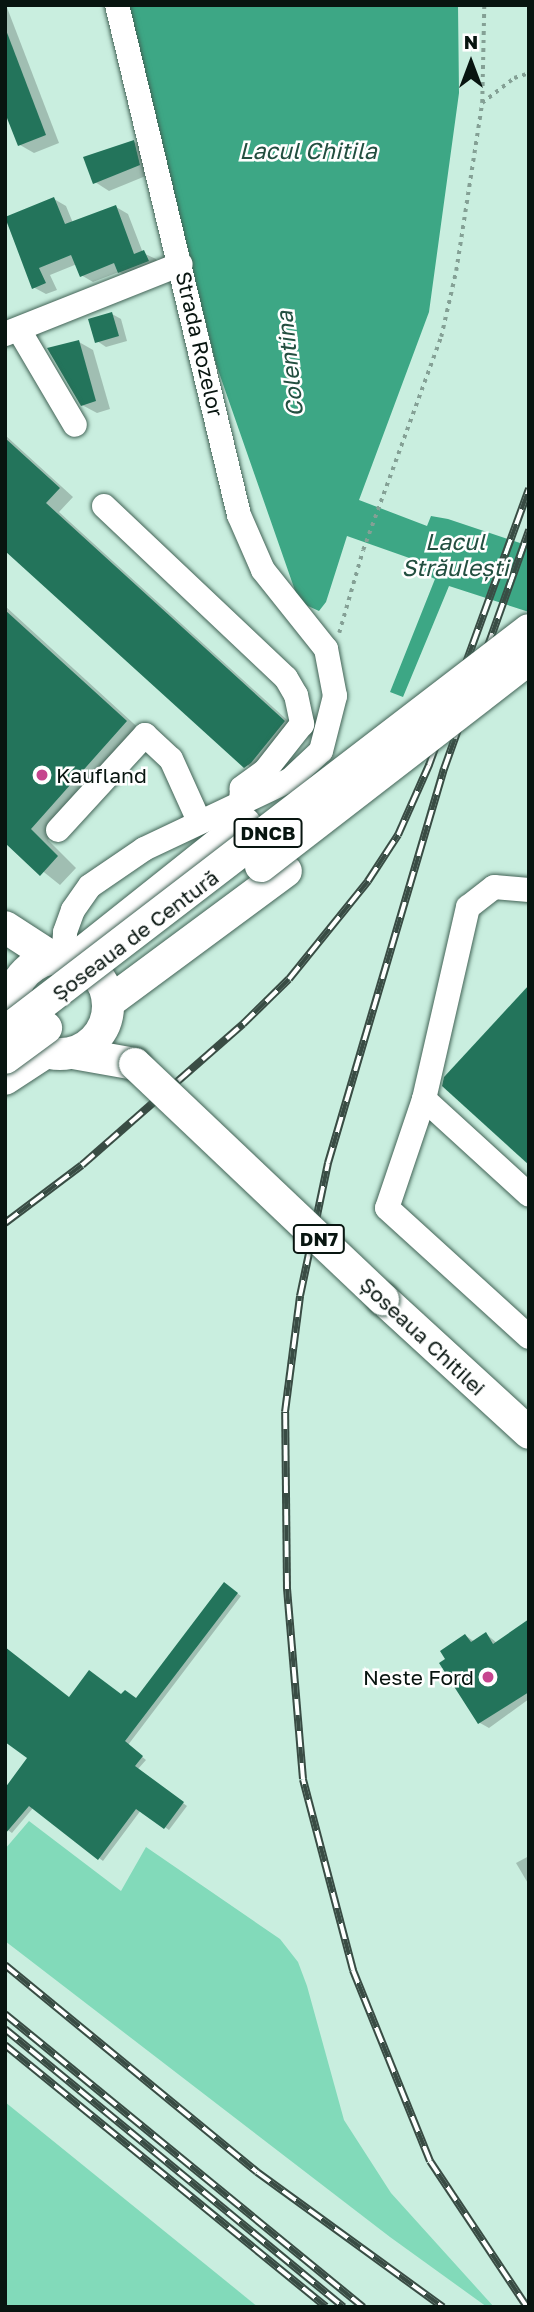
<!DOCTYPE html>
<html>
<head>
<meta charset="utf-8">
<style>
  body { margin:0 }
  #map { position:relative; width:534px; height:2312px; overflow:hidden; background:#c9eedf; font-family:"Golos Text",sans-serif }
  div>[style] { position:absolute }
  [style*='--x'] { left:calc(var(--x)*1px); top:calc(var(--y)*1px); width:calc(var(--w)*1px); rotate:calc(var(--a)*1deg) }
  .green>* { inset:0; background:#82daba }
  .water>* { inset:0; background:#3da785 }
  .shadow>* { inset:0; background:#0003 }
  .building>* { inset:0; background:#23745b }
  .path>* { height:3.5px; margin-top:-1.75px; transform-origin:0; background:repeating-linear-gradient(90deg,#84a095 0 3.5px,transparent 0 8.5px) }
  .roads { filter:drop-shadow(0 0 2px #426356) drop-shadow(0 0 2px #426356) }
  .minor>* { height:24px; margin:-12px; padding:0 12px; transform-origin:12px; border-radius:12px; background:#fff }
  .major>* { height:32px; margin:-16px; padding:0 16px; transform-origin:16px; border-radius:16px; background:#fff }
  .major>.ring { margin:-16px; padding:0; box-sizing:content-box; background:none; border:32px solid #fff; border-radius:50% }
  .rail>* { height:8px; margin-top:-4px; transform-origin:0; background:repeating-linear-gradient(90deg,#fff 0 16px,#394c44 0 32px); box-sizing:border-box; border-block:2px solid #394c44 }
  .bridges { filter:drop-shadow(0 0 2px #426356) drop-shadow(0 0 2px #426356) }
  .major-bridge>* { height:32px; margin:-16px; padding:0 16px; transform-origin:16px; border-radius:16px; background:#fff }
  .dots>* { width:19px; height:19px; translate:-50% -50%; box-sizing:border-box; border:4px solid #fff; border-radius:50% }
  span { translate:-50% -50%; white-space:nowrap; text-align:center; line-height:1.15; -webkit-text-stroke:5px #fff; paint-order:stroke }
  .shield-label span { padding:2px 5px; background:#fff; border:2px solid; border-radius:5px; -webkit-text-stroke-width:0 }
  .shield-label { font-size:19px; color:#081510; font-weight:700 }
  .street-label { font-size:21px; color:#081510 }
  .poi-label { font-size:21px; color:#081510 }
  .left { translate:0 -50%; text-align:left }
  .right { translate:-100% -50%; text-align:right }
  .water-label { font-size:23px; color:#234f40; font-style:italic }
  .frame { position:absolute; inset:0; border:7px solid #081510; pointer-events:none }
  .north { position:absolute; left:436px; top:28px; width:70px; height:70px; -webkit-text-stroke:5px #fff; paint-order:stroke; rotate:0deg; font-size:19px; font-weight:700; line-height:28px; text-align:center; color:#081510 }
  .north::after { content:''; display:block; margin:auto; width:24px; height:32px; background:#081510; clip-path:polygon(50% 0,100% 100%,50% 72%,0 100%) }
</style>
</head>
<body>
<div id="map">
  <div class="green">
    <div style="clip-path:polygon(29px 1821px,121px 1891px,146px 1847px,280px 1939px,298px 1962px,307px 1986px,344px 2120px,391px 2193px,494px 2307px,487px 2307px,390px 2237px,5px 1941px,5px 1849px)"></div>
    <div style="clip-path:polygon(5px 2102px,258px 2307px,5px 2307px)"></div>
  </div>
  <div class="water">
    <div style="clip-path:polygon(124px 5px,458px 5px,459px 93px,429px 312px,359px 500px,427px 526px,431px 516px,448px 519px,529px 546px,529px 612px,449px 586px,403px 697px,390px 692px,435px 579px,412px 568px,415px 560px,347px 536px,326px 602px,319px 611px,299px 602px,216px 364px)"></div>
  </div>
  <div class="shadow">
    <div style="clip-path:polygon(6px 5px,59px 143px,34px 153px,20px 145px,5px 107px)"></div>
    <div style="clip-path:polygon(134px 142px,148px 150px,153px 173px,109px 191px,95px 182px)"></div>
    <div style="clip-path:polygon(54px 199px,66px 206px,73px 223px,116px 207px,128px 214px,143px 253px,156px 259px,160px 267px,131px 279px,119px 272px,93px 282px,81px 275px,77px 264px,50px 275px,57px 290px,46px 294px,33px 287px,5px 218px)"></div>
    <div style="clip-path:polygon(112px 314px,121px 319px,127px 341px,106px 347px,97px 341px)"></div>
    <div style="clip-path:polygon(79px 342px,93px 350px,110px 409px,97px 413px,82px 405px)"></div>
    <div style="clip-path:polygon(5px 435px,73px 497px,59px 512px,298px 730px,259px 775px,5px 548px)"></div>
    <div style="clip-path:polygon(5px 606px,144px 733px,48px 840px,76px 868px,60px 885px,5px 841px)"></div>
    <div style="clip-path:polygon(228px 1587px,241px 1596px,128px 1745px,146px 1760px,138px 1769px,187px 1806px,169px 1830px,141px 1810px,103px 1861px,33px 1808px,12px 1833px,5px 1828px,70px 1699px,122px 1696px,136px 1700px)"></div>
    <div style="clip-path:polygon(529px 1623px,529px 1699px,489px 1728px,480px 1723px,466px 1636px,475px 1642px,486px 1634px,497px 1643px)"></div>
    <div style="clip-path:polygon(529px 1856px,529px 1885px,516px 1863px)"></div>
  </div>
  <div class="building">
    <div style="clip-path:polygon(6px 30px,46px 135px,18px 146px,5px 113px)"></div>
    <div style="clip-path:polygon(134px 140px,140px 165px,93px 184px,83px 157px)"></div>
    <div style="clip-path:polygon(54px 197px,65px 224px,116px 205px,134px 254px,144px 250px,149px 261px,118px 273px,114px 263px,80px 277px,71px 255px,39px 268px,46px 283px,32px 289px,5px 217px)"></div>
    <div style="clip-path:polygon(112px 312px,119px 336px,95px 343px,88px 319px)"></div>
    <div style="clip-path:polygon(79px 340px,96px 401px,81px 406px,47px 348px)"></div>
    <div style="clip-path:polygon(5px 438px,60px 488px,46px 503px,285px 721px,251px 763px,244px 768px,5px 551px)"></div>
    <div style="clip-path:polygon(5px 610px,127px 721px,31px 829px,58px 856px,40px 876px,5px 843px)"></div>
    <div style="clip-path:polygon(529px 985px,529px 1165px,442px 1086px,444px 1077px)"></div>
    <div style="clip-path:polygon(224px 1582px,238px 1593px,125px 1741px,143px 1756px,135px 1766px,184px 1802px,164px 1829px,136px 1809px,98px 1860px,29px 1806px,5px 1834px,5px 1788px,27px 1758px,5px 1742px,5px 1647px,69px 1697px,89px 1670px,121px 1694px,125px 1690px,136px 1698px)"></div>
    <div style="clip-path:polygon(529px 1619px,529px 1692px,478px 1724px,439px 1663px,445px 1659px,440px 1651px,465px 1634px,471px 1642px,486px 1632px,493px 1644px)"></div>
  </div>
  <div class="path">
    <div style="--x:482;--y:103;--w:41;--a:-38"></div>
    <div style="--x:514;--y:78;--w:16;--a:-18"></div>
    <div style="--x:339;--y:633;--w:86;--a:-73.9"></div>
    <div style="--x:363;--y:550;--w:227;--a:-69.9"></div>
    <div style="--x:441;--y:337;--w:68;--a:-77.2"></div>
    <div style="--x:456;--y:271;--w:170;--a:-81.2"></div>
    <div style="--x:482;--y:103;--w:98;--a:-88.8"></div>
  </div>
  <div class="roads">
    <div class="minor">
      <div style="--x:19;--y:330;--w:110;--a:59.5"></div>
      <div style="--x:5;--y:334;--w:189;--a:-21.7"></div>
      <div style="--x:104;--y:506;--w:250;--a:43.4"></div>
      <div style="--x:286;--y:678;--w:20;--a:60"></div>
      <div style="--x:296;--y:695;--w:30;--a:78"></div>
      <div style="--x:302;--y:724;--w:60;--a:128.2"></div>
      <div style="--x:265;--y:771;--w:29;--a:144"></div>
      <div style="--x:242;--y:788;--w:16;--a:94"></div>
      <div style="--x:58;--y:830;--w:129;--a:-47.5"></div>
      <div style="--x:145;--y:735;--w:35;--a:43"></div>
      <div style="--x:171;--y:759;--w:68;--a:65.7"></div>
      <div style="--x:529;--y:890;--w:35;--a:-175"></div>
      <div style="--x:494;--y:887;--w:33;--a:142"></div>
      <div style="--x:468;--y:907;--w:197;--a:102.9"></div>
      <div style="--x:424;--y:1099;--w:115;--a:108.7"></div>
      <div style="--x:387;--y:1208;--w:192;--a:42.3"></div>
      <div style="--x:63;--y:957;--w:25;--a:-85"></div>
      <div style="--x:65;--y:932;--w:23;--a:-70"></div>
      <div style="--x:73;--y:910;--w:29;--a:-55"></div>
      <div style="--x:90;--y:886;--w:65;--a:-34.4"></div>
      <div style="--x:144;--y:849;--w:161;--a:-25.3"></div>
      <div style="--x:290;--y:780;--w:42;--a:-43.1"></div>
      <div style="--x:321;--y:751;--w:57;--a:-75.7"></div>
      <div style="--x:335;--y:696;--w:48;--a:-100.8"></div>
      <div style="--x:326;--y:649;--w:101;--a:-128.6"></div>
      <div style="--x:263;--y:570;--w:60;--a:-113.6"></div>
      <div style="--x:239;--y:515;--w:524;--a:-103.45"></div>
      <div style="--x:424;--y:1099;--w:142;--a:42.4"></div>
    </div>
    <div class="major">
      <div style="--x:5;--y:927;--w:57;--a:32.9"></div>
      <div class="ring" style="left:12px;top:958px;width:64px;height:64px"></div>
      <div style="--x:74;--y:959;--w:218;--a:-38.5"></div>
      <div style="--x:109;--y:1002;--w:220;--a:-36.5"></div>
      <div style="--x:73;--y:1053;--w:63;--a:10.1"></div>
      <div style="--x:5;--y:1079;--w:49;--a:-33.4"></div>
      <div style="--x:383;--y:1299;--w:198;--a:42.5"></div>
    </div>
  </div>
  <div class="rail">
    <div style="--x:5;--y:1223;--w:96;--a:-37"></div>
    <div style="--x:82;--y:1165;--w:214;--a:-41.2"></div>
    <div style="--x:243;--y:1024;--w:64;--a:-44.4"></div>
    <div style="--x:289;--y:979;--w:126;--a:-51.1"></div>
    <div style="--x:368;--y:881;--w:55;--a:-56.9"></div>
    <div style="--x:398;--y:835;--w:77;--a:-66.1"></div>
    <div style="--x:429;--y:765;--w:294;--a:-70.1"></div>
    <div style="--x:5;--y:1965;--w:326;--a:39.4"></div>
    <div style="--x:257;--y:2172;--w:230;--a:36"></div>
    <div style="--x:5;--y:2014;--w:463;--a:39.3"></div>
    <div style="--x:5;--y:2029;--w:438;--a:39.4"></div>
    <div style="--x:5;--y:2045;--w:414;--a:39.2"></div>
    <div style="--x:527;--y:2307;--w:175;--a:-123.6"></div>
    <div style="--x:430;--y:2161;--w:206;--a:-112"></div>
    <div style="--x:353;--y:1970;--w:197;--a:-104.7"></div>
    <div style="--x:303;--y:1779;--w:191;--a:-94.8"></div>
    <div style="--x:287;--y:1589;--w:177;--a:-90.6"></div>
    <div style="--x:285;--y:1412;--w:117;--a:-82.6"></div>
    <div style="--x:300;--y:1296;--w:136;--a:-78.1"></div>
    <div style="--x:328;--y:1163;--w:411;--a:-73.6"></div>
    <div style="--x:444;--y:769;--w:254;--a:-70.4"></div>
  </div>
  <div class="bridges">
    <div class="major-bridge">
      <div style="--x:261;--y:866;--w:339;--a:-37.7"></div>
      <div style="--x:5;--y:1032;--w:660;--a:-37.49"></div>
      <div style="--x:5;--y:1058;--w:51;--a:-36.2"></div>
      <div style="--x:135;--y:1064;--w:342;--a:43.5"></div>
    </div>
  </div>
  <div class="dots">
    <div style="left:42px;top:775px;background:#c6458e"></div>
    <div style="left:488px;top:1677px;background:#c6458e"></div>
  </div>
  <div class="shield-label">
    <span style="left:268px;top:833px">DNCB</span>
    <span style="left:319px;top:1239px">DN7</span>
  </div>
  <div class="street-label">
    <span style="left:200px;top:344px;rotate:77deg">Strada Rozelor</span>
    <span style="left:135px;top:935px;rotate:-37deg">Șoseaua de Centură</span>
    <span style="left:423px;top:1336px;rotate:43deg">Șoseaua Chitilei</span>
  </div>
  <div class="poi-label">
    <span class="left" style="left:56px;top:775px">Kaufland</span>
    <span class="right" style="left:474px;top:1677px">Neste Ford</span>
  </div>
  <div class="water-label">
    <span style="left:308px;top:150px">Lacul Chitila</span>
    <span style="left:289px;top:364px;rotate:-96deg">Colentina</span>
    <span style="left:455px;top:554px">Lacul<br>Străulești</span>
  </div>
  <div class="frame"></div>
  <div class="north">N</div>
</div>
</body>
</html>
